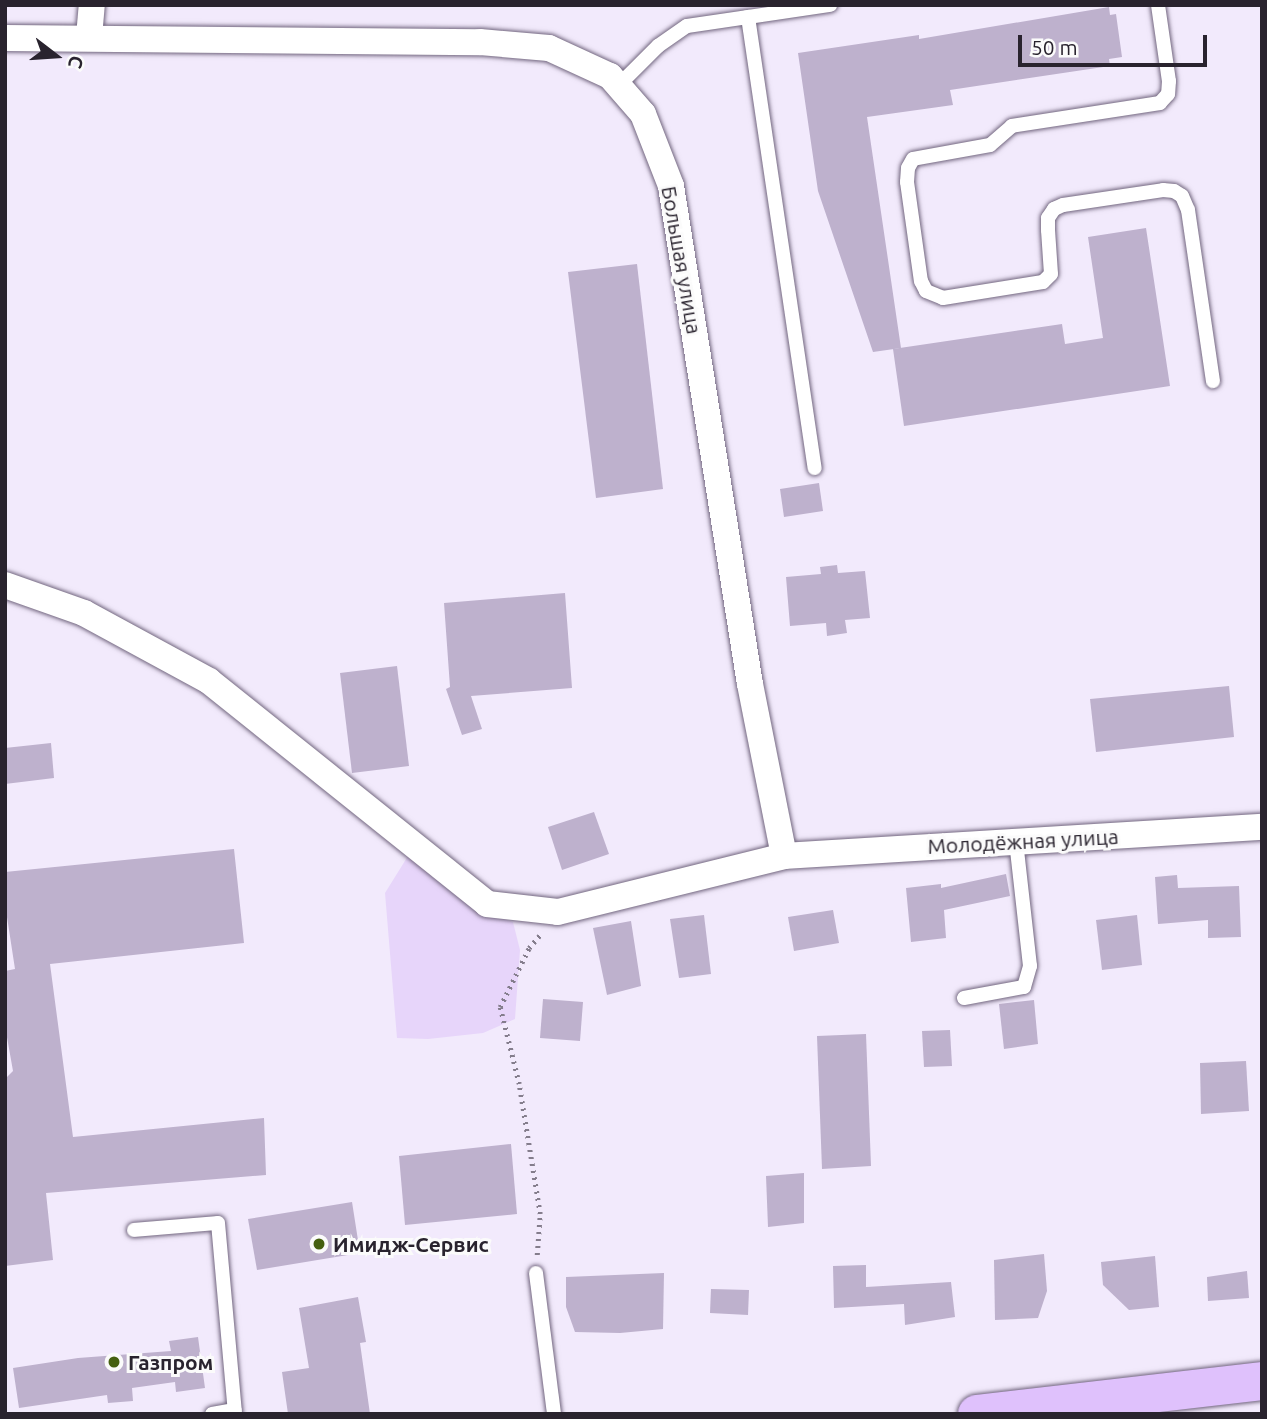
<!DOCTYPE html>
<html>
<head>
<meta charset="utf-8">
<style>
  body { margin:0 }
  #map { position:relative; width:1267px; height:1419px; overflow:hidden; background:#f2eafc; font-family:Ubuntu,sans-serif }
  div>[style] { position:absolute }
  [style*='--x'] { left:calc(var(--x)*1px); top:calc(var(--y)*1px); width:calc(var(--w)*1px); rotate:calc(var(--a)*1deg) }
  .green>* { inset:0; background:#e7d5fa }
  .building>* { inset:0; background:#beb1cd }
  .path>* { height:4.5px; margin-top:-2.25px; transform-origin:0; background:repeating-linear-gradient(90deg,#847d8c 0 2px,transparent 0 7px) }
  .roads { filter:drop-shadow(0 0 2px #72667f) drop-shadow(0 0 2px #72667f) }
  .lane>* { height:14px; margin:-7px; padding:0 7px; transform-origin:7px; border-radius:7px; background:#fff }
  .street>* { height:26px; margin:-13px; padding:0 13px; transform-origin:13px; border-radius:13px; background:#fff }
  .primary>* { height:38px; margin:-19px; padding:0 19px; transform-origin:19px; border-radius:19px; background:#dfc1fc }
  .dots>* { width:19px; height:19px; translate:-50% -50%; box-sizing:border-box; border:4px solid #fbfbfb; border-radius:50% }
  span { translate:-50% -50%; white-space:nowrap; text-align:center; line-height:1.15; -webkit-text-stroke:6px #fbfbfb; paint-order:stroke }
  .street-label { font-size:21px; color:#29232e }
  .poi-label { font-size:21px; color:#29232e; font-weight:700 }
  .left { translate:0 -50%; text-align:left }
  .frame { position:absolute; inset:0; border:7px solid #29232e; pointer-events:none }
  .north { position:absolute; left:21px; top:21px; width:70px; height:70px; -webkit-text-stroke:5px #fbfbfb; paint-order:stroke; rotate:107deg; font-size:19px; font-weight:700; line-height:28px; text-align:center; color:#29232e }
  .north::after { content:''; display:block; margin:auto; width:24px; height:32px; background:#29232e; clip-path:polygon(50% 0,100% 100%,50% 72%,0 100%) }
  .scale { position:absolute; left:1018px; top:35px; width:189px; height:32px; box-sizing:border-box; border:4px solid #29232e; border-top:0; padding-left:9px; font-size:21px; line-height:24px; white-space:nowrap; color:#29232e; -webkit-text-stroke:5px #fbfbfb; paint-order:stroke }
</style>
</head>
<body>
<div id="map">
  <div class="green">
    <div style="clip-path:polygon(408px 856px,481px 910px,513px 922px,520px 950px,515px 1019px,483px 1033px,428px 1039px,397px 1038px,385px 893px)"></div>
  </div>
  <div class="building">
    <div style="clip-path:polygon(1109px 7px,1110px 15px,1116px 14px,1122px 57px,1109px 59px,1110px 66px,950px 90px,953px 105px,867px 117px,901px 348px,873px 352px,818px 191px,798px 53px,919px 35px,919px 39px)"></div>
    <div style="clip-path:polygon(1146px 228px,1170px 386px,904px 426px,893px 349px,1062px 324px,1065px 344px,1103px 338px,1088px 237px)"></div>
    <div style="clip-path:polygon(637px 264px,663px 489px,596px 498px,568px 272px)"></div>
    <div style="clip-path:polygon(819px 483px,823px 511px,784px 517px,780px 489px)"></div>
    <div style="clip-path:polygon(837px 565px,838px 573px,865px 571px,870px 618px,845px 620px,847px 633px,827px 636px,826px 623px,790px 626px,786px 577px,821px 574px,820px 567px)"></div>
    <div style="clip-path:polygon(565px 593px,572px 688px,471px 696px,482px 729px,462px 735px,446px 689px,450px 687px,444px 603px)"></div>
    <div style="clip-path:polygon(397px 666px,409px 766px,352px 773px,340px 673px)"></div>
    <div style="clip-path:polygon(1229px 686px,1234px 737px,1096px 752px,1090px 699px)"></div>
    <div style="clip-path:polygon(51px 743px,54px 778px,5px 784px,5px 748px)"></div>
    <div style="clip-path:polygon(594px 812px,609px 854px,562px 870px,548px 827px)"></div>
    <div style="clip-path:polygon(234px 849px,244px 943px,50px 964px,73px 1137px,264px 1118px,266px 1175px,46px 1193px,53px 1260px,5px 1266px,5px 1079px,13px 1071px,5px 1026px,5px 971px,15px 969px,5px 904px,5px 872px)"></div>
    <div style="clip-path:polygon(1006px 874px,1010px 896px,944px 910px,946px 938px,911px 942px,906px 888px,941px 884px,941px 888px)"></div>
    <div style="clip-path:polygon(1177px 875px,1178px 888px,1239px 886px,1241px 937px,1208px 938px,1208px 920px,1158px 924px,1155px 877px)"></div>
    <div style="clip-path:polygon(833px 910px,839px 943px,794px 951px,788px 917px)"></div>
    <div style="clip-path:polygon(704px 915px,711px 974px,679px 978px,670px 919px)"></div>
    <div style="clip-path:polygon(1137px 915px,1142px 965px,1102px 970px,1096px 920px)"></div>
    <div style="clip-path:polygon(631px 921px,641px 986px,607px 995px,593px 928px)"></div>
    <div style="clip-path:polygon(543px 999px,583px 1002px,580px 1041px,540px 1038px)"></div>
    <div style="clip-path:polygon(1034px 1000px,1038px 1044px,1004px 1049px,999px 1004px)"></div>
    <div style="clip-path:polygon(950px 1030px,952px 1066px,924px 1067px,922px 1031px)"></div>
    <div style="clip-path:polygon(866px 1034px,871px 1166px,822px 1169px,817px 1036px)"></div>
    <div style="clip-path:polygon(1246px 1061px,1249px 1111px,1201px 1114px,1200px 1063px)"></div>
    <div style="clip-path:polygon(511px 1144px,517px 1214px,405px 1225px,399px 1156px)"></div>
    <div style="clip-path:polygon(804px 1173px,804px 1223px,768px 1227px,766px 1176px)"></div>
    <div style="clip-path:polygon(352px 1202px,360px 1253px,257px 1270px,248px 1219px)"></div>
    <div style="clip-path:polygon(1044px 1254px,1047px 1291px,1038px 1318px,995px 1320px,994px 1260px)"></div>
    <div style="clip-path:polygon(1155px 1256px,1159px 1307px,1129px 1310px,1103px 1285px,1101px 1262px)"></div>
    <div style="clip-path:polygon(866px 1265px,866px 1287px,951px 1282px,955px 1317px,905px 1325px,904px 1304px,834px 1308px,833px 1266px)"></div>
    <div style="clip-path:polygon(1247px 1271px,1249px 1298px,1208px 1301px,1207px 1277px)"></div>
    <div style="clip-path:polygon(664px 1273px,663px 1329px,620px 1333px,575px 1332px,566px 1307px,566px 1277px)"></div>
    <div style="clip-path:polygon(711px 1289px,749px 1290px,748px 1315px,710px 1313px)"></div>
    <div style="clip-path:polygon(358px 1297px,366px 1342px,360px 1343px,370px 1414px,288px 1414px,282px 1372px,309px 1368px,299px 1308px)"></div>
    <div style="clip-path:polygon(198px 1337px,205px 1388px,176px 1392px,175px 1382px,132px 1388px,133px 1401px,108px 1403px,107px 1395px,19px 1408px,13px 1368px,78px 1358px,171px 1351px,169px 1341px)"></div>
  </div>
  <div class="path">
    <div style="--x:537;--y:1255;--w:41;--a:-85.8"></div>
    <div style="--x:540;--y:1214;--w:132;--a:-99.2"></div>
    <div style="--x:519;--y:1084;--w:79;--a:-103.9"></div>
    <div style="--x:500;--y:1007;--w:66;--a:-63.8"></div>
    <div style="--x:529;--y:948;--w:17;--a:-50"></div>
  </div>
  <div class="roads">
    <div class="lane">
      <div style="--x:1158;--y:5;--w:77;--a:81.8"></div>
      <div style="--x:1169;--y:81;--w:13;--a:94"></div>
      <div style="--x:1168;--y:94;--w:12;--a:132"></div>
      <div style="--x:1160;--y:103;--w:150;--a:171.2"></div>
      <div style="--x:1012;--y:126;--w:29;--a:139"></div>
      <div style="--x:990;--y:145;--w:78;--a:169.7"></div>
      <div style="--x:913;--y:159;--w:10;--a:119"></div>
      <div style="--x:908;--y:168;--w:14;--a:94"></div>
      <div style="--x:907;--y:182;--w:100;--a:82"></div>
      <div style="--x:921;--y:281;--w:11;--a:63"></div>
      <div style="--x:926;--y:291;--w:18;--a:22"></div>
      <div style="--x:943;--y:298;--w:101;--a:-9.1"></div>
      <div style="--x:1043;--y:282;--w:11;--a:-45"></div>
      <div style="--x:1051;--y:274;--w:44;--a:-93.9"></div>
      <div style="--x:1048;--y:230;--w:12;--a:-90"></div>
      <div style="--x:1048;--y:218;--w:11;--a:-56"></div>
      <div style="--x:1054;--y:209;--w:10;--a:-24"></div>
      <div style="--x:1063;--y:205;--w:101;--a:-8.5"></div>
      <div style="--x:1163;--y:190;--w:11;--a:5"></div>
      <div style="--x:1174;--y:191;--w:9;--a:32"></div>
      <div style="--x:1182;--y:196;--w:15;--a:67"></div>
      <div style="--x:1188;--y:210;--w:173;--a:81.7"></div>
      <div style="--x:748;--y:17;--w:456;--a:81.6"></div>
      <div style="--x:618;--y:86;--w:57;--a:-45"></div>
      <div style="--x:658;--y:46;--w:35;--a:-35"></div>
      <div style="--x:687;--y:26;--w:145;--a:-8.4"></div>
      <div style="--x:964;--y:998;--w:61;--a:-10.4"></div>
      <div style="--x:1024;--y:987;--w:22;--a:-74"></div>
      <div style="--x:1030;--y:966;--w:125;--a:-96.4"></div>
      <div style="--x:134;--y:1230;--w:84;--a:-4.8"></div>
      <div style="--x:218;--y:1223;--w:192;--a:84.9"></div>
      <div style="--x:536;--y:1273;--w:142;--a:82.7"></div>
      <div style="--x:212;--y:1414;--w:23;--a:-10"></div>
    </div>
    <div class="street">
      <div style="--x:89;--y:37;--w:32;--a:-85"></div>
      <div style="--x:5;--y:38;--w:475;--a:0.5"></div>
      <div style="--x:480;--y:42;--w:69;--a:5"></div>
      <div style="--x:549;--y:48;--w:67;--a:24.7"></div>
      <div style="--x:610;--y:76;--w:50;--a:49"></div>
      <div style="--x:643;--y:114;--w:77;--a:68.7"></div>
      <div style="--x:671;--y:186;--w:504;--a:80.99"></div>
      <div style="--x:750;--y:684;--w:175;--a:78.8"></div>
      <div style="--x:5;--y:585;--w:84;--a:19.5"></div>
      <div style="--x:84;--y:613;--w:142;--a:28.5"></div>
      <div style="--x:209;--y:681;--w:356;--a:38.7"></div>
      <div style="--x:487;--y:904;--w:71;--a:6.4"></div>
      <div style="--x:558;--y:912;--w:233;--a:-13.9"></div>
      <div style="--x:784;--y:856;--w:479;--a:-3.5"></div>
    </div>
    <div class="primary">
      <div style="--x:977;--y:1414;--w:287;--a:-6.6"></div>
    </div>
  </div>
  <div class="dots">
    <div style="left:319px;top:1244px;background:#456010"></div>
    <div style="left:114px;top:1362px;background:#456010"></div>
  </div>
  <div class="street-label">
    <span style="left:682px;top:260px;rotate:80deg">Большая улица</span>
    <span style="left:1023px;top:841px;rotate:-3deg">Молодёжная улица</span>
  </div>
  <div class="poi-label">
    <span class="left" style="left:333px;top:1244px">Имидж-Сервис</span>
    <span class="left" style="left:128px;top:1362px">Газпром</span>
  </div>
  <div class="frame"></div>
  <div class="north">С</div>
  <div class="scale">50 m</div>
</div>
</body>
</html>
